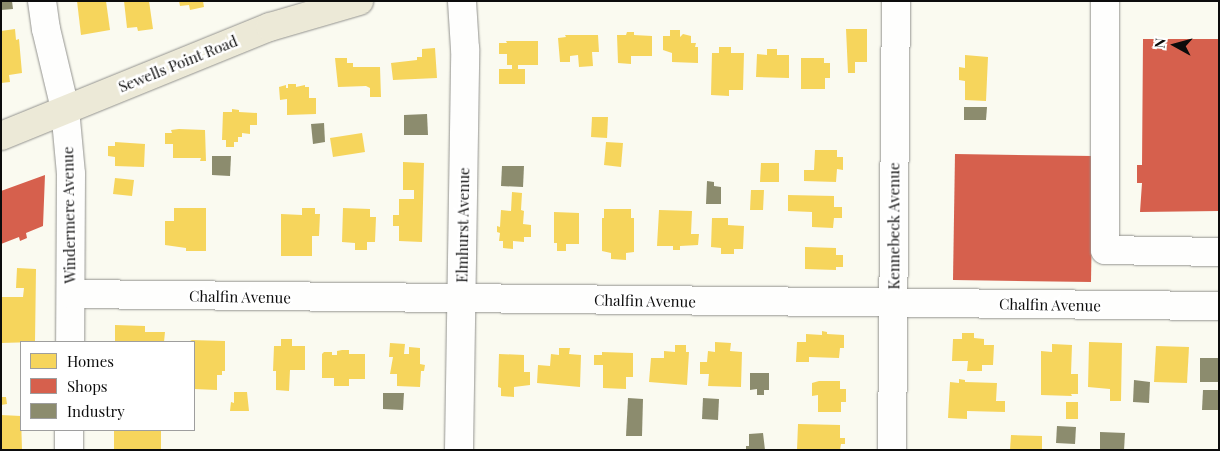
<!DOCTYPE html>
<html>
<head>
<meta charset="utf-8">
<style>
  body { margin:0 }
  #map { position:relative; width:1220px; height:451px; overflow:hidden; background:#fafaf0; font-family:"Playfair Display",serif }
  div>[style] { position:absolute }
  [style*='--x'] { left:calc(var(--x)*1px); top:calc(var(--y)*1px); width:calc(var(--w)*1px); rotate:calc(var(--a)*1deg) }
  .homes>* { inset:0; background:#f6d55c }
  .shops>* { inset:0; background:#d6604d }
  .industry>* { inset:0; background:#8c8c6e }
  .roads { filter:drop-shadow(0 0 1px #93938f) drop-shadow(0 0 1px #93938f) }
  .minor>* { height:28px; margin:-14px; padding:0 14px; transform-origin:14px; border-radius:14px; background:#fefefd }
  .major>* { height:28px; margin:-14px; padding:0 14px; transform-origin:14px; border-radius:14px; background:#ece9d7 }
  span { translate:-50% -50%; white-space:nowrap; text-align:center; line-height:1.15; -webkit-text-stroke:5px #fff; paint-order:stroke }
  .street-label { font-size:15px; color:#0c0c0c }
  .frame { position:absolute; inset:0; border:2px solid #0c0c0c; pointer-events:none }
  .legend { position:absolute; left:20px; top:341px; width:175px; height:90px; box-sizing:border-box; background:#fff; border:1px solid #9e9e9e; margin:0; padding:6px 9px; list-style:none; font-size:15px; color:#0c0c0c }
  .legend li { display:flex; align-items:center; gap:10px; height:25px }
  .legend b { width:25px; border:1px solid #9e9e9e }
  .north { position:absolute; left:1150px; top:20px; width:50px; height:50px; -webkit-text-stroke:4px #fff; paint-order:stroke; rotate:277deg; font-size:14px; font-weight:700; line-height:20px; text-align:center; color:#0c0c0c }
  .north::after { content:''; display:block; margin:auto; width:18px; height:22px; background:#0c0c0c; clip-path:polygon(50% 0,100% 100%,50% 72%,0 100%) }
</style>
</head>
<body>
<div id="map">
  <div class="homes">
    <div style="clip-path:polygon(77px 1px,106px 1px,110px 30px,81px 35px)"></div>
    <div style="clip-path:polygon(124px 1px,149px 1px,153px 29px,138px 31px,137px 27px,127px 28px)"></div>
    <div style="clip-path:polygon(179px 1px,203px 1px,204px 7px,190px 10px,189px 5px,180px 6px)"></div>
    <div style="clip-path:polygon(15px 29px,16px 40px,19px 39px,22px 73px,9px 75px,10px 82px,1px 83px,1px 31px)"></div>
    <div style="clip-path:polygon(846px 29px,867px 29px,867px 62px,855px 62px,855px 73px,848px 73px)"></div>
    <div style="clip-path:polygon(670px 30px,680px 30px,680px 37px,683px 34px,691px 36px,691px 43px,696px 43px,695px 47px,698px 47px,698px 63px,672px 62px,672px 53px,663px 50px,663px 36px,670px 36px)"></div>
    <div style="clip-path:polygon(627px 32px,634px 32px,634px 35px,652px 36px,652px 56px,631px 56px,631px 64px,618px 63px,617px 35px,626px 35px)"></div>
    <div style="clip-path:polygon(565px 35px,598px 35px,599px 52px,592px 52px,593px 66px,579px 67px,578px 55px,570px 56px,570px 62px,560px 62px,558px 38px,566px 37px)"></div>
    <div style="clip-path:polygon(506px 41px,538px 41px,538px 65px,518px 65px,518px 69px,525px 69px,525px 84px,499px 84px,499px 69px,512px 69px,512px 65px,507px 65px,507px 54px,499px 54px,499px 43px,507px 43px)"></div>
    <div style="clip-path:polygon(719px 47px,731px 47px,731px 53px,744px 53px,743px 90px,729px 90px,729px 96px,711px 95px,712px 53px,719px 53px)"></div>
    <div style="clip-path:polygon(435px 48px,437px 78px,393px 80px,391px 63px,417px 60px,417px 57px,422px 57px,422px 49px)"></div>
    <div style="clip-path:polygon(767px 49px,777px 49px,777px 55px,789px 55px,789px 78px,756px 77px,757px 54px,767px 55px)"></div>
    <div style="clip-path:polygon(965px 55px,988px 57px,986px 101px,965px 100px,965px 81px,959px 80px,959px 67px,965px 68px)"></div>
    <div style="clip-path:polygon(335px 58px,347px 58px,347px 63px,353px 63px,353px 67px,380px 67px,381px 97px,370px 97px,370px 88px,366px 86px,338px 87px)"></div>
    <div style="clip-path:polygon(801px 58px,824px 58px,824px 63px,830px 63px,830px 78px,825px 78px,825px 89px,801px 89px)"></div>
    <div style="clip-path:polygon(288px 84px,296px 84px,296px 87px,305px 85px,305px 87px,309px 87px,309px 98px,316px 98px,316px 114px,287px 115px,287px 99px,280px 100px,279px 87px,286px 85px,286px 88px,288px 88px)"></div>
    <div style="clip-path:polygon(232px 109px,239px 110px,239px 112px,257px 113px,257px 125px,250px 125px,250px 134px,242px 133px,242px 137px,238px 137px,238px 142px,234px 142px,234px 147px,226px 147px,226px 140px,222px 140px,223px 112px,232px 112px)"></div>
    <div style="clip-path:polygon(592px 117px,608px 117px,607px 138px,591px 137px)"></div>
    <div style="clip-path:polygon(179px 129px,205px 130px,206px 161px,200px 161px,201px 158px,173px 158px,173px 144px,165px 144px,165px 133px,172px 133px,171px 130px)"></div>
    <div style="clip-path:polygon(362px 133px,365px 152px,333px 157px,330px 138px)"></div>
    <div style="clip-path:polygon(115px 142px,145px 144px,144px 167px,115px 166px,115px 157px,108px 156px,108px 146px,115px 146px)"></div>
    <div style="clip-path:polygon(606px 142px,623px 143px,621px 167px,604px 165px)"></div>
    <div style="clip-path:polygon(815px 150px,837px 150px,837px 157px,843px 157px,843px 170px,837px 169px,836px 182px,804px 181px,804px 170px,814px 170px)"></div>
    <div style="clip-path:polygon(403px 162px,424px 163px,422px 242px,399px 241px,399px 226px,393px 226px,393px 215px,399px 215px,399px 199px,414px 199px,414px 190px,403px 190px)"></div>
    <div style="clip-path:polygon(761px 163px,779px 163px,779px 182px,760px 182px)"></div>
    <div style="clip-path:polygon(115px 178px,134px 180px,132px 196px,113px 194px)"></div>
    <div style="clip-path:polygon(751px 190px,764px 190px,763px 210px,750px 210px)"></div>
    <div style="clip-path:polygon(512px 192px,522px 193px,521px 210px,524px 211px,523px 224px,531px 225px,531px 237px,524px 237px,524px 242px,513px 241px,513px 249px,503px 248px,503px 241px,499px 241px,500px 233px,497px 232px,497px 226px,500px 227px,501px 210px,511px 211px)"></div>
    <div style="clip-path:polygon(788px 195px,834px 196px,834px 207px,842px 207px,842px 218px,834px 218px,833px 228px,812px 227px,812px 212px,788px 211px)"></div>
    <div style="clip-path:polygon(174px 208px,206px 208px,206px 251px,186px 251px,186px 248px,165px 245px,165px 221px,174px 221px)"></div>
    <div style="clip-path:polygon(302px 208px,315px 208px,315px 214px,320px 214px,319px 236px,312px 236px,312px 256px,281px 256px,281px 214px,302px 215px)"></div>
    <div style="clip-path:polygon(343px 208px,370px 209px,370px 217px,376px 217px,375px 242px,367px 242px,367px 250px,355px 250px,355px 243px,342px 242px)"></div>
    <div style="clip-path:polygon(604px 209px,631px 209px,631px 218px,634px 218px,634px 252px,626px 253px,626px 260px,611px 259px,611px 253px,602px 251px,602px 218px,604px 218px)"></div>
    <div style="clip-path:polygon(659px 210px,692px 211px,691px 234px,699px 234px,698px 245px,680px 246px,680px 250px,673px 250px,673px 246px,657px 246px)"></div>
    <div style="clip-path:polygon(554px 212px,579px 213px,579px 244px,566px 244px,566px 251px,557px 251px,557px 243px,554px 243px)"></div>
    <div style="clip-path:polygon(712px 218px,728px 218px,728px 225px,744px 226px,743px 249px,734px 249px,734px 254px,721px 254px,721px 248px,711px 247px)"></div>
    <div style="clip-path:polygon(805px 247px,836px 248px,836px 255px,843px 255px,843px 267px,836px 267px,836px 270px,805px 269px)"></div>
    <div style="clip-path:polygon(17px 268px,36px 269px,35px 342px,1px 343px,1px 297px,23px 297px,24px 288px,16px 288px)"></div>
    <div style="clip-path:polygon(115px 325px,145px 326px,145px 332px,165px 332px,164px 342px,115px 342px)"></div>
    <div style="clip-path:polygon(822px 331px,827px 332px,827px 334px,844px 335px,844px 348px,840px 348px,839px 358px,809px 357px,809px 362px,796px 362px,797px 342px,806px 342px,806px 334px,822px 335px)"></div>
    <div style="clip-path:polygon(962px 333px,974px 333px,974px 338px,984px 339px,984px 345px,994px 345px,993px 365px,982px 365px,982px 371px,967px 371px,968px 361px,952px 361px,953px 339px,962px 339px)"></div>
    <div style="clip-path:polygon(281px 339px,292px 339px,292px 346px,305px 346px,305px 370px,290px 370px,289px 391px,276px 390px,276px 371px,273px 371px,274px 346px,281px 346px)"></div>
    <div style="clip-path:polygon(190px 340px,225px 341px,225px 371px,222px 371px,222px 375px,217px 375px,217px 390px,194px 389px,194px 342px)"></div>
    <div style="clip-path:polygon(715px 342px,731px 343px,730px 351px,742px 352px,741px 387px,708px 386px,709px 374px,700px 374px,700px 362px,707px 362px,708px 351px,715px 352px)"></div>
    <div style="clip-path:polygon(1089px 342px,1122px 343px,1121px 401px,1110px 401px,1110px 389px,1088px 387px)"></div>
    <div style="clip-path:polygon(390px 343px,405px 344px,404px 354px,409px 354px,409px 347px,420px 348px,420px 364px,425px 365px,424px 371px,421px 371px,420px 387px,397px 386px,397px 374px,390px 374px,393px 357px,389px 357px)"></div>
    <div style="clip-path:polygon(1052px 344px,1072px 345px,1071px 374px,1078px 374px,1078px 394px,1071px 394px,1072px 396px,1041px 395px,1041px 351px,1052px 352px)"></div>
    <div style="clip-path:polygon(675px 345px,686px 345px,686px 352px,689px 352px,687px 385px,649px 382px,651px 358px,664px 358px,664px 351px,675px 352px)"></div>
    <div style="clip-path:polygon(1156px 346px,1189px 347px,1187px 383px,1154px 382px)"></div>
    <div style="clip-path:polygon(559px 348px,570px 348px,569px 354px,581px 355px,580px 387px,537px 383px,538px 365px,550px 366px,551px 354px,559px 355px)"></div>
    <div style="clip-path:polygon(342px 350px,349px 350px,349px 354px,365px 354px,365px 379px,349px 379px,349px 386px,334px 386px,334px 378px,322px 378px,322px 354px,324px 352px,332px 352px,332px 355px,337px 355px,337px 351px)"></div>
    <div style="clip-path:polygon(602px 352px,633px 353px,633px 377px,626px 377px,626px 389px,603px 388px,603px 365px,594px 365px,594px 355px,602px 355px)"></div>
    <div style="clip-path:polygon(499px 354px,524px 355px,524px 372px,530px 372px,530px 385px,514px 387px,514px 397px,501px 396px,501px 388px,498px 387px)"></div>
    <div style="clip-path:polygon(959px 379px,965px 380px,965px 382px,997px 383px,996px 401px,1005px 401px,1005px 412px,967px 411px,967px 419px,948px 418px,950px 382px,959px 383px)"></div>
    <div style="clip-path:polygon(819px 381px,840px 381px,840px 389px,846px 389px,846px 402px,841px 402px,841px 412px,818px 412px,818px 395px,812px 396px,812px 383px)"></div>
    <div style="clip-path:polygon(234px 392px,247px 392px,249px 411px,230px 411px,231px 402px,234px 403px)"></div>
    <div style="clip-path:polygon(1px 397px,6px 397px,7px 404px,1px 405px)"></div>
    <div style="clip-path:polygon(1066px 402px,1078px 402px,1078px 419px,1066px 419px)"></div>
    <div style="clip-path:polygon(1px 415px,21px 416px,22px 450px,1px 450px)"></div>
    <div style="clip-path:polygon(798px 424px,840px 425px,840px 438px,845px 438px,845px 444px,841px 444px,840px 450px,797px 450px)"></div>
    <div style="clip-path:polygon(114px 430px,161px 430px,161px 450px,114px 450px)"></div>
    <div style="clip-path:polygon(1011px 435px,1042px 436px,1042px 450px,1010px 450px)"></div>
  </div>
  <div class="shops">
    <div style="clip-path:polygon(1143px 39px,1219px 39px,1219px 211px,1140px 212px,1142px 183px,1137px 183px,1137px 165px,1142px 165px)"></div>
    <div style="clip-path:polygon(955px 154px,1093px 156px,1091px 282px,953px 280px)"></div>
    <div style="clip-path:polygon(45px 175px,43px 226px,26px 233px,27px 238px,20px 241px,19px 237px,1px 244px,1px 191px)"></div>
  </div>
  <div class="industry">
    <div style="clip-path:polygon(1px 1px,12px 1px,13px 9px,1px 10px)"></div>
    <div style="clip-path:polygon(964px 107px,987px 107px,986px 120px,964px 120px)"></div>
    <div style="clip-path:polygon(427px 114px,428px 135px,404px 135px,404px 115px)"></div>
    <div style="clip-path:polygon(324px 123px,325px 142px,313px 144px,311px 124px)"></div>
    <div style="clip-path:polygon(212px 156px,231px 156px,230px 176px,212px 175px)"></div>
    <div style="clip-path:polygon(502px 166px,524px 166px,523px 187px,501px 186px)"></div>
    <div style="clip-path:polygon(707px 181px,714px 182px,714px 186px,721px 187px,721px 204px,706px 204px)"></div>
    <div style="clip-path:polygon(1200px 358px,1219px 358px,1219px 382px,1200px 382px)"></div>
    <div style="clip-path:polygon(750px 373px,769px 373px,769px 390px,764px 390px,764px 395px,757px 395px,757px 389px,750px 390px)"></div>
    <div style="clip-path:polygon(1134px 380px,1150px 382px,1149px 403px,1133px 402px)"></div>
    <div style="clip-path:polygon(1203px 390px,1219px 390px,1219px 410px,1202px 410px)"></div>
    <div style="clip-path:polygon(383px 393px,404px 393px,403px 410px,383px 409px)"></div>
    <div style="clip-path:polygon(628px 398px,643px 399px,642px 436px,626px 436px)"></div>
    <div style="clip-path:polygon(703px 398px,719px 399px,718px 420px,702px 419px)"></div>
    <div style="clip-path:polygon(1057px 426px,1076px 427px,1075px 444px,1056px 443px)"></div>
    <div style="clip-path:polygon(1100px 432px,1125px 433px,1124px 450px,1100px 450px)"></div>
    <div style="clip-path:polygon(763px 433px,765px 450px,746px 450px,746px 446px,749px 446px,749px 434px)"></div>
  </div>
  <div class="roads">
    <div class="minor">
      <div style="--x:42;--y:1;--w:28;--a:82"></div>
      <div style="--x:46;--y:29;--w:82;--a:76.6"></div>
      <div style="--x:65;--y:109;--w:65;--a:84.7"></div>
      <div style="--x:71;--y:174;--w:168;--a:90.3"></div>
      <div style="--x:1105;--y:1;--w:249;--a:90"></div>
      <div style="--x:1105;--y:250;--w:114;--a:1"></div>
      <div style="--x:71;--y:294;--w:1148;--a:0.6"></div>
      <div style="--x:69;--y:450;--w:20;--a:-90"></div>
      <div style="--x:459;--y:450;--w:401;--a:-89.1"></div>
      <div style="--x:465;--y:49;--w:48;--a:-93.6"></div>
      <div style="--x:892;--y:450;--w:449;--a:-89.5"></div>
    </div>
    <div class="major">
      <div style="--x:1;--y:136;--w:290;--a:-22.1"></div>
      <div style="--x:270;--y:27;--w:93;--a:-16.3"></div>
    </div>
  </div>
  <div class="street-label">
    <span style="left:178px;top:64px;rotate:-22deg">Sewells Point Road</span>
    <span style="left:69px;top:215px;rotate:-91deg">Windermere Avenue</span>
    <span style="left:463px;top:225px;rotate:-89deg">Elmhurst Avenue</span>
    <span style="left:894px;top:226px;rotate:-90deg">Kennebeck Avenue</span>
    <span style="left:240px;top:297px;rotate:1deg">Chalfin Avenue</span>
    <span style="left:645px;top:301px;rotate:1deg">Chalfin Avenue</span>
    <span style="left:1050px;top:305px;rotate:1deg">Chalfin Avenue</span>
  </div>
  <div class="frame"></div>
  <ul class="legend">
  <li><b style="height:14px;background:#f6d55c"></b>Homes</li>
  <li><b style="height:14px;background:#d6604d"></b>Shops</li>
  <li><b style="height:14px;background:#8c8c6e"></b>Industry</li>
  </ul>
  <div class="north">N</div>
</div>
</body>
</html>
